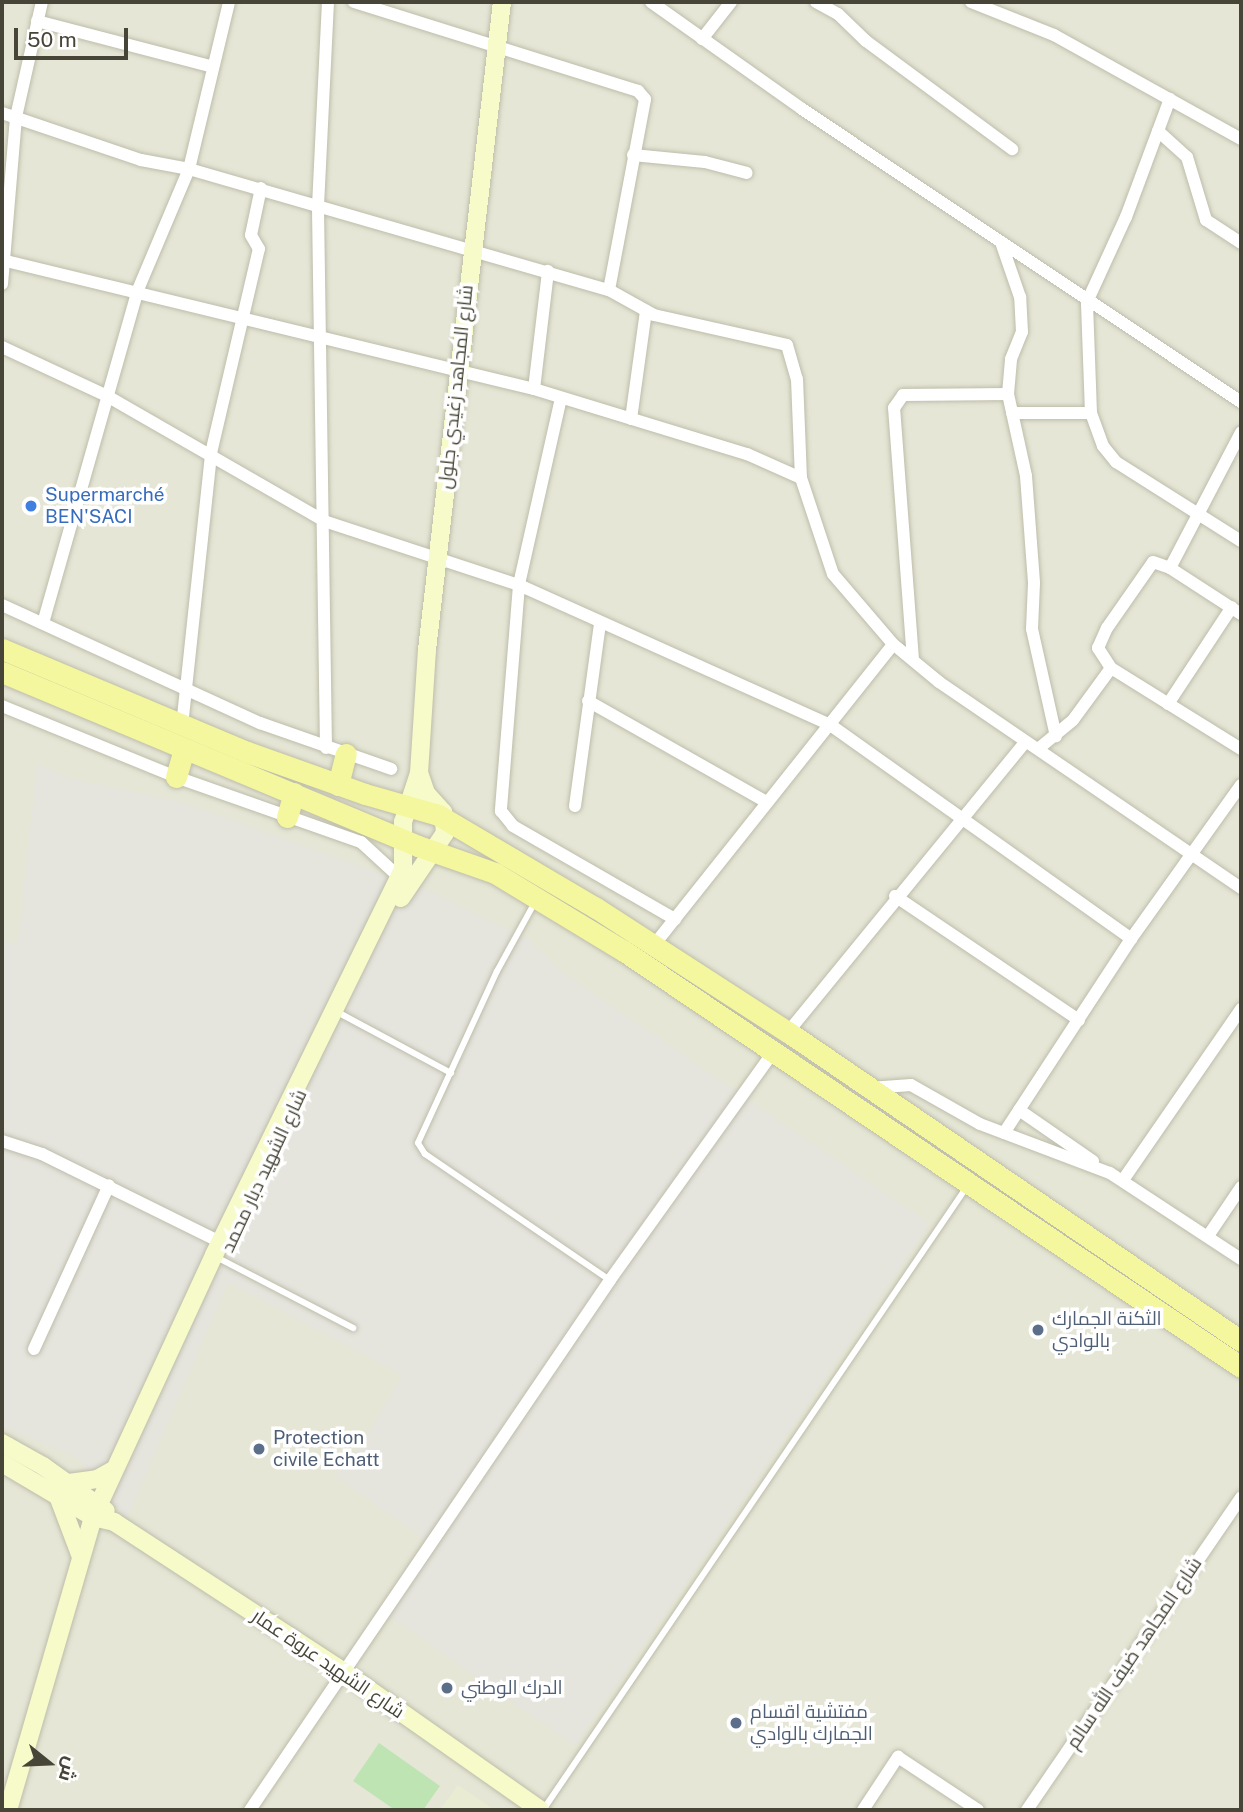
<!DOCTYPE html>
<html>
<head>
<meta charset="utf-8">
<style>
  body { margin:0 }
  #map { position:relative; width:1243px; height:1812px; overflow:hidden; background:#f3f3e8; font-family:"Public Sans",Cairo,sans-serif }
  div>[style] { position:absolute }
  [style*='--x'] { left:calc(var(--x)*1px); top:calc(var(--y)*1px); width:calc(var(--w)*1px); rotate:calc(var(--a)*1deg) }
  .residential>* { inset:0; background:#e6e6d6 }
  .industrial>* { inset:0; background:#e5e4dd }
  .education>* { inset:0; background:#eaebd3 }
  .green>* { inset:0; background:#bee4b4 }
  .roads { filter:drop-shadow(0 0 2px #bebdab) drop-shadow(0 0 2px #bebdab) }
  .lane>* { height:6px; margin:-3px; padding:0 3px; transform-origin:3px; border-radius:3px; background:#fff }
  .street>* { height:12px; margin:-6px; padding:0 6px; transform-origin:6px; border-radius:6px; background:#fff }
  .secondary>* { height:18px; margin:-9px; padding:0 9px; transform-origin:9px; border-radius:9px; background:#f7fbca }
  .primary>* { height:21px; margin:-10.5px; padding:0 10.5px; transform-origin:10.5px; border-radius:10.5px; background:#f4f79d }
  .dots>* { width:19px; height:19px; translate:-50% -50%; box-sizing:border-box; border:4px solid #fff; border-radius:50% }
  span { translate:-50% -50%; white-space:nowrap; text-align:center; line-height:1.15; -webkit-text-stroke:7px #fff; paint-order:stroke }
  .street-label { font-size:19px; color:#464537 }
  .shop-label { font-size:19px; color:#366cbe }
  .left { translate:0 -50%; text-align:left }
  .service-label { font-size:19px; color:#4e5e75 }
  .frame { position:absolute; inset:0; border:4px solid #464537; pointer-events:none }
  .north { position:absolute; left:14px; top:1728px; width:70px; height:70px; -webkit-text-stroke:5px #fff; paint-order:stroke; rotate:108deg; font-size:19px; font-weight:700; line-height:28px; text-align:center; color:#464537 }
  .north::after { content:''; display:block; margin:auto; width:24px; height:32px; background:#464537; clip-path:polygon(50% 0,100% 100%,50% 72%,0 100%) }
  .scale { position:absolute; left:14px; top:28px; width:114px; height:32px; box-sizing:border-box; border:4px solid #464537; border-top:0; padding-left:9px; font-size:21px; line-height:24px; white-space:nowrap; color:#464537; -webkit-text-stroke:5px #fff; paint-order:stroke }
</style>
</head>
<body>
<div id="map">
  <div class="residential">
    <div style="clip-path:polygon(2px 2px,1241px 2px,1241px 1810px,2px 1810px)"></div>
  </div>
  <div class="industrial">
    <div style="clip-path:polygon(37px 763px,69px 778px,182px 802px,429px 891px,527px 938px,560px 970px,930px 1224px,575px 1746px,378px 1608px,426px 1541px,335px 1476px,359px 1448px,402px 1375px,228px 1283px,127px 1519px,79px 1459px,2px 1426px,2px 940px,18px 943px)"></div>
  </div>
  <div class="education">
    <div style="clip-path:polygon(458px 1785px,494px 1810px,440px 1810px)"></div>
  </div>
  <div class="green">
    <div style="clip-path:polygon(379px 1743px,440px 1786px,423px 1810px,395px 1810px,353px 1781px)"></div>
  </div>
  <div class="roads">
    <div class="lane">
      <div style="--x:535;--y:902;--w:79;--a:118.8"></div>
      <div style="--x:497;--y:971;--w:189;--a:114.7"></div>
      <div style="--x:418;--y:1143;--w:13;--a:58"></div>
      <div style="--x:425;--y:1154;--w:224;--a:34.3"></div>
      <div style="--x:341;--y:1014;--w:125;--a:28.2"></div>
      <div style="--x:222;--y:1260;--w:148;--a:27.4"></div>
      <div style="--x:543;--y:1810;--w:752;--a:-55.78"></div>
    </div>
    <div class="street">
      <div style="--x:651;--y:2;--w:185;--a:35.3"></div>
      <div style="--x:802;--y:109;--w:528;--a:33.72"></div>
      <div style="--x:816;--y:2;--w:25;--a:29"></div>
      <div style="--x:838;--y:14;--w:39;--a:44"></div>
      <div style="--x:866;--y:41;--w:182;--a:36.5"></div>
      <div style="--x:971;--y:2;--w:89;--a:21.7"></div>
      <div style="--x:1054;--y:35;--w:214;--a:29.1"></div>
      <div style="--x:37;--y:21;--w:182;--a:14.6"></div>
      <div style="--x:702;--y:39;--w:47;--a:-51.9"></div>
      <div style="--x:2;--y:113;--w:147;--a:18.7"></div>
      <div style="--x:141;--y:160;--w:49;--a:10.6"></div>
      <div style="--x:189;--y:169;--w:172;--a:-76.5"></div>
      <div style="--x:1158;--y:131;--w:39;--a:42"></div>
      <div style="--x:1187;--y:157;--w:66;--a:73.2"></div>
      <div style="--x:1206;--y:220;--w:42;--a:33.3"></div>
      <div style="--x:633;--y:155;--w:72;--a:5.6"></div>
      <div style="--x:705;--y:162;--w:43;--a:14.7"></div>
      <div style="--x:2;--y:260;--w:547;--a:13.63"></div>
      <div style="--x:534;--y:389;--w:223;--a:17"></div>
      <div style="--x:747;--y:454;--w:59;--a:24"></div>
      <div style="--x:801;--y:478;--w:101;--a:71.6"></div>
      <div style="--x:833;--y:574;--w:92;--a:49.4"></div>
      <div style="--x:893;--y:644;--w:60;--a:39.6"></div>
      <div style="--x:939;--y:682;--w:366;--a:34.3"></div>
      <div style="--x:2;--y:284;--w:168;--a:-85.2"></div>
      <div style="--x:16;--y:117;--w:118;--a:-77.3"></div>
      <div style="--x:609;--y:290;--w:51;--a:29.1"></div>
      <div style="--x:654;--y:315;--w:136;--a:12.7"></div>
      <div style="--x:787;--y:345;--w:35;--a:74"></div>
      <div style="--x:797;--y:379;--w:99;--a:87.7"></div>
      <div style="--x:2;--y:347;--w:116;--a:25"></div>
      <div style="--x:107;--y:396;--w:250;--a:29.9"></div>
      <div style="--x:324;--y:521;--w:205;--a:18.2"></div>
      <div style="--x:519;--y:585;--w:340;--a:24.2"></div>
      <div style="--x:829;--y:724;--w:371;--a:35.4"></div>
      <div style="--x:534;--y:389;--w:119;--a:-83.2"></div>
      <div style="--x:1008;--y:394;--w:84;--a:77.6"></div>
      <div style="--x:1026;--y:476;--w:107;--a:85.7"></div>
      <div style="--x:1034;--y:583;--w:46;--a:92.5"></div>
      <div style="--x:1032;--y:629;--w:110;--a:77.4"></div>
      <div style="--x:561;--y:398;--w:192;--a:102.7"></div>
      <div style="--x:519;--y:585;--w:227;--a:94.6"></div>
      <div style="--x:501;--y:811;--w:19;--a:51"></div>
      <div style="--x:513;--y:826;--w:187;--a:29.9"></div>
      <div style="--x:1012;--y:413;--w:79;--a:0"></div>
      <div style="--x:1091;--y:413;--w:35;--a:70"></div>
      <div style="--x:1103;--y:446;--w:21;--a:51"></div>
      <div style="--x:1116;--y:462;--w:148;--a:32.3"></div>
      <div style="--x:1091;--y:413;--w:111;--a:-92.1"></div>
      <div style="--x:1087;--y:302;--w:94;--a:-65.4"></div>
      <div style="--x:1126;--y:217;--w:126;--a:-69.6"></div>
      <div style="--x:631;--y:419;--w:109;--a:-82.1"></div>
      <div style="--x:1170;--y:568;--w:85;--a:32.9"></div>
      <div style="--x:2;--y:605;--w:284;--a:24.6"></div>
      <div style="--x:260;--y:723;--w:139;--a:19.3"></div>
      <div style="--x:43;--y:623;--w:344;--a:-74.1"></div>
      <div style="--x:137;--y:292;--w:134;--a:-67.1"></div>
      <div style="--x:189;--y:169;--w:437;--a:16.1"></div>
      <div style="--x:609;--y:290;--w:194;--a:-79.3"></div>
      <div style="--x:645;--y:99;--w:11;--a:-131"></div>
      <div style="--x:638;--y:91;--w:298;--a:-162.6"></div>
      <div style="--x:913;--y:660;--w:253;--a:-94.3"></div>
      <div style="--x:894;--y:408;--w:16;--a:-55"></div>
      <div style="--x:903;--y:395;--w:105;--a:-0.5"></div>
      <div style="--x:1008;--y:394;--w:35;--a:-85"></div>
      <div style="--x:1011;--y:359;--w:29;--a:-68"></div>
      <div style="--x:1022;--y:332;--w:35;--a:-93"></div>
      <div style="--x:1020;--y:297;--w:58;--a:-109.1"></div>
      <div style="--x:1111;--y:668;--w:153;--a:31.9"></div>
      <div style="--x:588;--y:701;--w:203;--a:29.5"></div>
      <div style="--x:1168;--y:704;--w:116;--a:-56.6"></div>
      <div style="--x:2;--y:706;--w:188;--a:22.2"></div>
      <div style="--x:176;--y:777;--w:196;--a:19.4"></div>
      <div style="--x:361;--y:842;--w:53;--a:42.7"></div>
      <div style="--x:182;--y:726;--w:275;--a:-83.9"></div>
      <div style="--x:211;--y:453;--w:210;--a:-76.8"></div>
      <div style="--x:259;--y:249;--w:16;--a:-120"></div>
      <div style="--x:251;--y:235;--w:48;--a:-78"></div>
      <div style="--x:326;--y:748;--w:542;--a:-90.85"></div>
      <div style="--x:318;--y:206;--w:204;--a:-87.2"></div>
      <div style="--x:1038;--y:749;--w:45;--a:-39.6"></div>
      <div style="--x:1073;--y:720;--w:64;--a:-53.8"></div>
      <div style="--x:1111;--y:668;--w:24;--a:-123"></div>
      <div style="--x:1098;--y:648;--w:22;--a:-66"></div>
      <div style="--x:1107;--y:628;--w:80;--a:-55.1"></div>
      <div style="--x:1153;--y:562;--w:18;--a:19"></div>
      <div style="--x:1170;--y:568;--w:153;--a:-62.4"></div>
      <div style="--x:575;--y:806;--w:184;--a:-82.2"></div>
      <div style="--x:895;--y:896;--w:222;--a:34"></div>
      <div style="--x:654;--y:945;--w:384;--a:-51.5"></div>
      <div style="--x:788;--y:1032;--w:375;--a:-50.7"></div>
      <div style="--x:870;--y:1088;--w:41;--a:-4.2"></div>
      <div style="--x:911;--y:1085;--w:79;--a:29.5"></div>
      <div style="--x:980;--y:1124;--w:139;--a:20.7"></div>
      <div style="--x:1110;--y:1173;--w:157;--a:33.3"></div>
      <div style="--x:1019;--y:1110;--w:90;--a:34.6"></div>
      <div style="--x:1004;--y:1133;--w:232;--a:-56.8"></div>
      <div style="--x:1131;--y:939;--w:189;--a:-54.5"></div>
      <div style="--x:2;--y:1141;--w:42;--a:18"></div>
      <div style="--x:42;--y:1154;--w:199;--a:26.3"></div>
      <div style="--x:1123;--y:1180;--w:208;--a:-55.4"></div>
      <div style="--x:1208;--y:1236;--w:59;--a:-56"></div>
      <div style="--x:34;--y:1349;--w:180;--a:-65.4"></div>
      <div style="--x:250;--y:1810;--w:641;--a:-55.81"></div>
      <div style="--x:610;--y:1280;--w:280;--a:-54.4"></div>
      <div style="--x:863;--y:1810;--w:64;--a:-56.6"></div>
      <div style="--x:898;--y:1757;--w:96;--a:33.5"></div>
      <div style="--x:1027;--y:1810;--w:379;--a:-55.6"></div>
    </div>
    <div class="secondary">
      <div style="--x:401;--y:898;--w:78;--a:-55.9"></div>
      <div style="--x:445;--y:833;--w:21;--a:-95"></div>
      <div style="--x:443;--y:812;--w:25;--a:-132"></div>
      <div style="--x:426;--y:793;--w:21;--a:-109"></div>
      <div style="--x:2;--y:1443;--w:47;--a:29.3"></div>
      <div style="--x:43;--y:1466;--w:77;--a:35.5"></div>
      <div style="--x:2;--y:1463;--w:106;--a:30.7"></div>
      <div style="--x:93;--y:1517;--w:22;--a:13"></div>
      <div style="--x:114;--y:1522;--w:275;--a:33.1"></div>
      <div style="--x:344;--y:1672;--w:240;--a:35.1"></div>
      <div style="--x:69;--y:1483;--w:28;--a:-8"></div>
      <div style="--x:97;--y:1479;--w:18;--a:-29"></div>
      <div style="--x:58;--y:1496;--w:65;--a:69.3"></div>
      <div style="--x:8;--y:1810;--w:305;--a:-73.8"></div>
      <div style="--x:93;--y:1517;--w:289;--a:-65.2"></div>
      <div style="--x:214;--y:1255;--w:430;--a:-63.9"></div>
      <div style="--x:403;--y:869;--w:47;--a:-90"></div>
      <div style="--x:403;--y:822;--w:52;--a:-71.9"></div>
      <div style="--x:419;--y:773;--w:123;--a:-86.3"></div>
      <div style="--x:427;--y:650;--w:652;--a:-83.4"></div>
    </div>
    <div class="primary">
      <div style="--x:2;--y:649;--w:266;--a:22.8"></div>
      <div style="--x:247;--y:752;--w:125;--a:19.6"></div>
      <div style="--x:365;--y:794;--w:76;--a:16"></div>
      <div style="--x:438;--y:815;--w:183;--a:30.5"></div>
      <div style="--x:596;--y:908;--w:229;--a:32.9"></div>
      <div style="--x:788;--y:1032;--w:548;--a:34.3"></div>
      <div style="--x:2;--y:672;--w:451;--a:22.7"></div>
      <div style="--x:418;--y:846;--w:82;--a:19.3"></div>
      <div style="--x:495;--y:873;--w:151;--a:31.2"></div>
      <div style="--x:624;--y:951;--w:744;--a:33.99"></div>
      <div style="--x:176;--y:777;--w:29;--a:-74"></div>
      <div style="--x:338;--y:785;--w:32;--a:-76"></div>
      <div style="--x:287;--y:817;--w:25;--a:-74"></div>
    </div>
  </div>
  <div class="dots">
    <div style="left:31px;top:506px;background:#3f7fe0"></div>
    <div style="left:1038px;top:1330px;background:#5c6f8a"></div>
    <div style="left:259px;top:1449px;background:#5c6f8a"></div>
    <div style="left:447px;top:1688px;background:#5c6f8a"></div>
    <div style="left:736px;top:1723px;background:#5c6f8a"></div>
  </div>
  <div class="street-label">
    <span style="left:456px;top:387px;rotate:-84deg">شارع المجاهد زغيدي جلول</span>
    <span style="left:264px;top:1171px;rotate:-65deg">شارع الشهيد دبار محمد</span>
    <span style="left:1134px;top:1653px;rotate:-56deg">شارع المجاهد ضيف الله سالم</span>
    <span style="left:328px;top:1664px;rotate:34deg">شارع الشهيد عروة عمار</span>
  </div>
  <div class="shop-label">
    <span class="left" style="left:45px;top:506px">Supermarché<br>BEN'SACI</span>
  </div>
  <div class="service-label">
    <span class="left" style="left:1052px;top:1330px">الثكنة الجمارك<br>بالوادي</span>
    <span class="left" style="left:273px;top:1449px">Protection<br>civile Echatt</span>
    <span class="left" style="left:461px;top:1688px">الدرك الوطني</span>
    <span class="left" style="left:750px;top:1723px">مفتشية اقسام<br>الجمارك بالوادي</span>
  </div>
  <div class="frame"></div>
  <div class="north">ش</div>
  <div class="scale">50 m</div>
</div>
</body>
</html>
